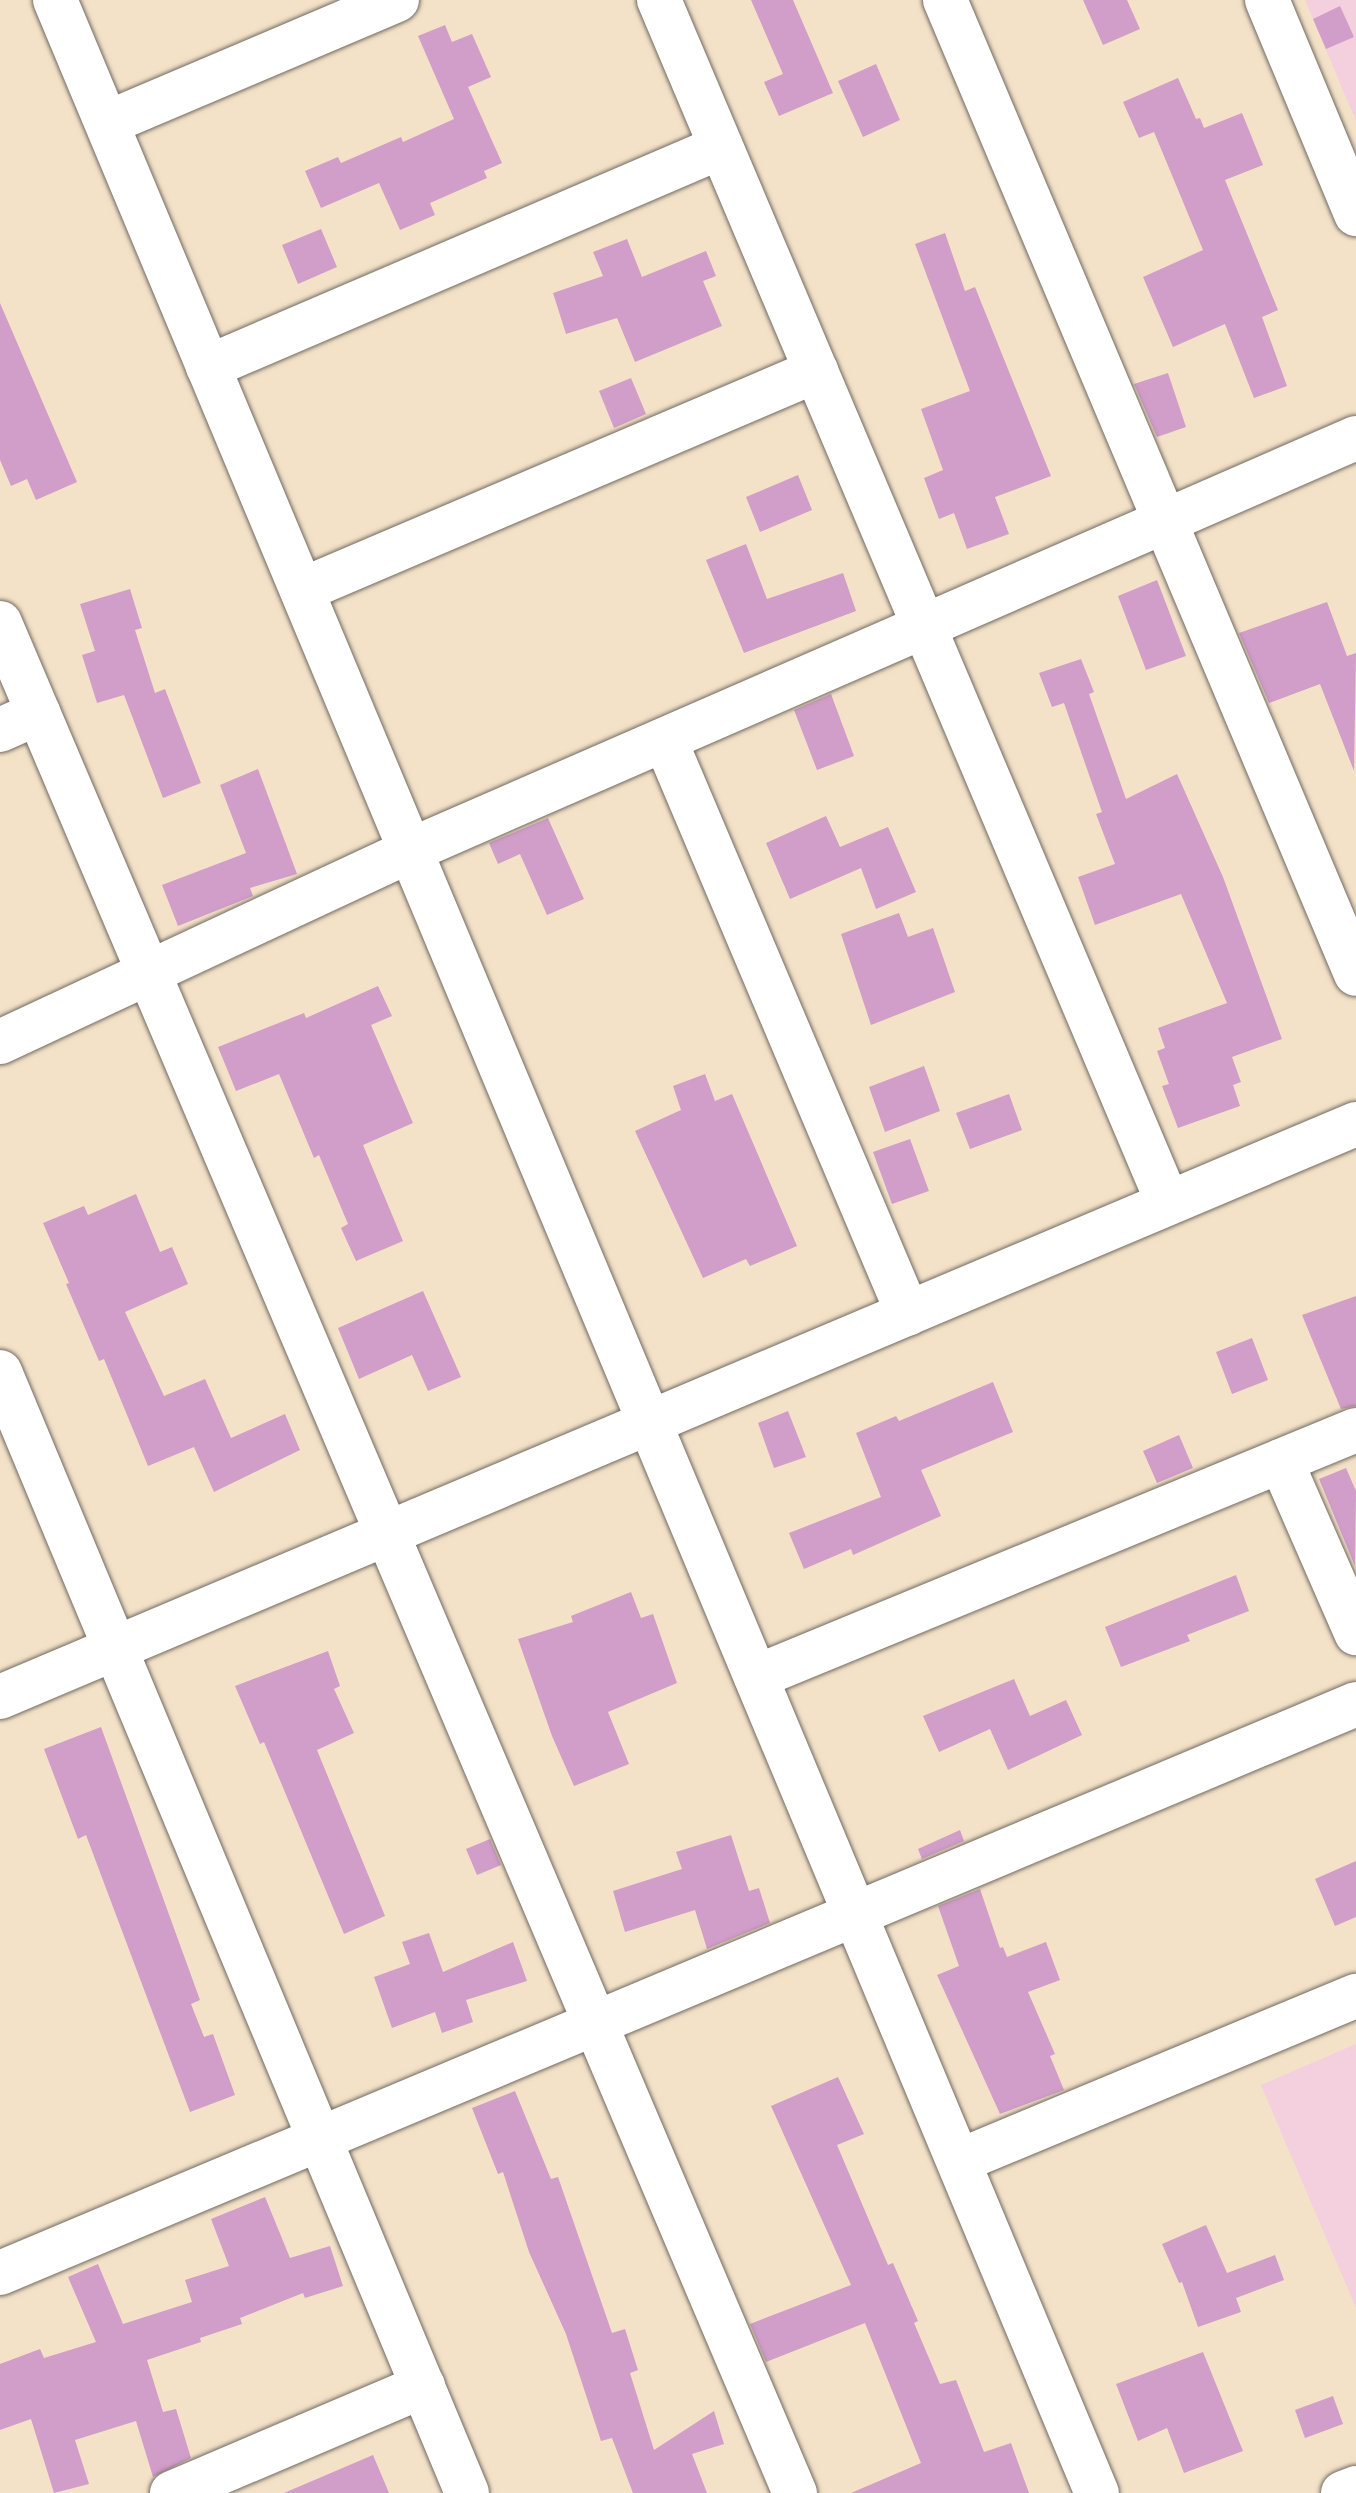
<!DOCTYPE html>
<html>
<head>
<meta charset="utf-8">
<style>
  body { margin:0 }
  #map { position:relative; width:1356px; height:2493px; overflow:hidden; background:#f4e2c8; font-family:"Gochi Hand",sans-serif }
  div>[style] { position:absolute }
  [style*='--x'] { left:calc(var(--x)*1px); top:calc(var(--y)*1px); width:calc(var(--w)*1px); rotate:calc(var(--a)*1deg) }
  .built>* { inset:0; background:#f4cfdd }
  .building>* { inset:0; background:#d19dc9 }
  .roads { filter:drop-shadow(0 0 2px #716b62) drop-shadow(0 0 2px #716b62) }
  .minor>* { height:44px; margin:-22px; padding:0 22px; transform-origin:22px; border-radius:22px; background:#fff }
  span { translate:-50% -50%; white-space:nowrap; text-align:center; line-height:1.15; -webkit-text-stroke:7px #f7f3e8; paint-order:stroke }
</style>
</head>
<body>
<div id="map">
  <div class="built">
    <div style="clip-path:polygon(1305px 0,1356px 0,1356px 121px)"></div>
    <div style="clip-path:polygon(1356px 2044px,1356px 2308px,1261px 2085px)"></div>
  </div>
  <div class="building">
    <div style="clip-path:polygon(751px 0,793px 0,833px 93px,779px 116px,764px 82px,783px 74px)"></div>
    <div style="clip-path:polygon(1083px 0,1127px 0,1140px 29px,1103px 45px)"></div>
    <div style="clip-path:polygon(1340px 6px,1354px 37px,1326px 49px,1313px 19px)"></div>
    <div style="clip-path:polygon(445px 25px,452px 42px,472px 34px,491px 77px,468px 87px,502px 163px,484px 171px,487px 178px,430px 203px,435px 215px,400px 230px,379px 183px,321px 208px,305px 171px,338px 157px,341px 163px,401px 137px,403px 142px,454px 119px,418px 36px)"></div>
    <div style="clip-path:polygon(876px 64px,900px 120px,863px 137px,838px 81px)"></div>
    <div style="clip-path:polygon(1178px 78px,1196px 119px,1200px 118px,1204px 128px,1242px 113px,1263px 165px,1225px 180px,1278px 310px,1262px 317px,1287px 386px,1254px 398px,1225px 324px,1173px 347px,1143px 277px,1203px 250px,1154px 132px,1139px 138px,1123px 102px)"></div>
    <div style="clip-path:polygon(321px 229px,337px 267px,298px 284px,282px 245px)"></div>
    <div style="clip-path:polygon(945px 233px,965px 291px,975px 287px,1051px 476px,995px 497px,1009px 534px,967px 549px,954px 513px,939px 519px,924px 478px,943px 470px,921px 409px,970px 391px,915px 244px)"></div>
    <div style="clip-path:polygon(627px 239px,642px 277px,706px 251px,716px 276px,703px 281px,722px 326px,635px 362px,617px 318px,566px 334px,553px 293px,603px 276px,593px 252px)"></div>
    <div style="clip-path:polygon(0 303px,77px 482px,36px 500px,27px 479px,11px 486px,0 460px)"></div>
    <div style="clip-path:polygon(1168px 373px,1186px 427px,1157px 437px,1134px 384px)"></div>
    <div style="clip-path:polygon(631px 378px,646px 414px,614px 428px,599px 391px)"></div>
    <div style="clip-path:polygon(798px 475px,812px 510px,760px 532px,746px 497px)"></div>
    <div style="clip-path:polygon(746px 544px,767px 599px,843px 573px,856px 611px,744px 653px,706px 560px)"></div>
    <div style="clip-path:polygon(1157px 580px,1186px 656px,1146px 670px,1118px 596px)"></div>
    <div style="clip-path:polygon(130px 589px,142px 628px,135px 630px,155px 693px,165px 689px,201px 783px,163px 798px,124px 695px,97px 703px,82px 655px,95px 651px,80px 604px)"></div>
    <div style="clip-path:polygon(1327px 602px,1347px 656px,1356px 653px,1354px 771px,1320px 684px,1269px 703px,1239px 633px)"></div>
    <div style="clip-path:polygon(1081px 659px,1094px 692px,1089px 694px,1126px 799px,1177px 774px,1223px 877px,1282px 1039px,1232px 1057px,1241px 1082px,1233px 1085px,1240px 1106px,1178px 1128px,1162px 1086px,1169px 1084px,1157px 1051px,1165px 1048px,1158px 1028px,1227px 1003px,1181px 894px,1095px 925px,1078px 877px,1115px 864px,1096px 814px,1102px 812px,1064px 703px,1052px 707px,1039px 673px)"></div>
    <div style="clip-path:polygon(831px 694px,854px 756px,817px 770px,794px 710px)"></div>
    <div style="clip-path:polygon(258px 769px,297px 874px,250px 888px,253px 896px,178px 926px,162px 885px,246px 853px,220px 785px)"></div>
    <div style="clip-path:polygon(826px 816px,840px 847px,888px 827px,916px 892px,876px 909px,861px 868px,790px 899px,766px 843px)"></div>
    <div style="clip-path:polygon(548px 818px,584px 899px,547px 915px,520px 854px,498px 864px,489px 843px)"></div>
    <div style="clip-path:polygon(899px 913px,908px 937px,933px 928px,955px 992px,871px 1025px,841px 934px)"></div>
    <div style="clip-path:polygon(378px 986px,392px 1016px,371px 1025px,413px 1123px,363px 1145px,403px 1241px,356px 1261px,341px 1228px,348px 1224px,319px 1155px,314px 1158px,279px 1074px,236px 1091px,218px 1047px,304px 1013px,306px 1018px)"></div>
    <div style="clip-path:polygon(924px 1066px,940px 1111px,885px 1132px,869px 1087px)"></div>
    <div style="clip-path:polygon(705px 1074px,715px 1101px,732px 1094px,797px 1246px,750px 1266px,746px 1259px,703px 1278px,635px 1131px,681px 1110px,673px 1086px)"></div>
    <div style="clip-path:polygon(1009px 1094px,1022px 1130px,970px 1149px,956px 1113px)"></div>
    <div style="clip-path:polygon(910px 1139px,929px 1191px,892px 1204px,873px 1152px)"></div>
    <div style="clip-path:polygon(136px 1194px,160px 1252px,172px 1247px,188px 1284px,125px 1312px,164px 1396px,205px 1379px,231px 1438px,285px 1414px,300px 1450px,214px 1492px,194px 1447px,148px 1466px,104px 1359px,99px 1361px,66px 1284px,69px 1283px,43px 1223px,84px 1206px,88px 1215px)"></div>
    <div style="clip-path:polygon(423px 1291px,461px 1377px,428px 1391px,412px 1355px,359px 1379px,338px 1328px)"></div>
    <div style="clip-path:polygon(1356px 1296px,1356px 1406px,1341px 1409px,1302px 1315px)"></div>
    <div style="clip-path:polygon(1252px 1338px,1268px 1380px,1232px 1394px,1216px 1352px)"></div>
    <div style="clip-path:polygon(993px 1382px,1013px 1432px,921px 1470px,941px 1516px,853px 1555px,851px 1549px,804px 1569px,789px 1533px,881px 1497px,856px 1433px,896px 1416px,899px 1421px)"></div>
    <div style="clip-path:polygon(788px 1411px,806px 1457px,774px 1468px,758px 1423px)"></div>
    <div style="clip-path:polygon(1179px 1435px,1193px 1468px,1157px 1483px,1143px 1451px)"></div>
    <div style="clip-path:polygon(1346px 1468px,1356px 1491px,1355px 1566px,1319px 1479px)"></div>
    <div style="clip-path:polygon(1236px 1575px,1249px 1611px,1187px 1635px,1190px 1641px,1121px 1667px,1105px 1627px)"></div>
    <div style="clip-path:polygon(631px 1592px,641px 1618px,653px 1614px,677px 1683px,608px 1712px,629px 1764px,574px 1786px,552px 1736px,518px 1639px,573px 1622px,571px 1616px)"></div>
    <div style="clip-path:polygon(328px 1651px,340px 1686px,334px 1689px,354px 1733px,317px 1750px,385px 1916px,344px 1934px,264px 1742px,260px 1744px,235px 1686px)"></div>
    <div style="clip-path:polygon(1014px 1679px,1030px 1716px,1066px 1700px,1082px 1735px,1008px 1770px,990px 1729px,939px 1752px,923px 1716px)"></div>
    <div style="clip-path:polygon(101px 1727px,200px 2000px,191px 2004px,204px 2037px,213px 2034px,235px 2095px,190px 2112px,86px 1835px,78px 1839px,44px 1749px)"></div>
    <div style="clip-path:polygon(960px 1830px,964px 1841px,922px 1859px,918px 1849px)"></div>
    <div style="clip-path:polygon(731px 1835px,749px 1891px,759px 1888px,770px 1923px,707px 1949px,695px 1910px,625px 1932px,613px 1891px,682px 1869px,676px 1852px)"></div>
    <div style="clip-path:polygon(490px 1839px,501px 1865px,477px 1875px,466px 1849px)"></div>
    <div style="clip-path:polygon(1356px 1861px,1356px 1917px,1335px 1926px,1315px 1879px)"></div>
    <div style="clip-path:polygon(980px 1889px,1000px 1948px,1003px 1947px,1007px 1957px,1046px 1942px,1060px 1980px,1028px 1992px,1055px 2054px,1050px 2056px,1064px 2090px,1000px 2114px,937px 1975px,959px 1966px,938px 1906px)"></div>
    <div style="clip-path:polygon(429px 1933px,443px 1972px,513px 1942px,527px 1981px,466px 2000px,473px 2022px,442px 2033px,435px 2012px,392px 2028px,374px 1977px,410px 1964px,402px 1942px)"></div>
    <div style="clip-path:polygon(838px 2077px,864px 2134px,837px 2145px,888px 2265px,893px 2263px,918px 2321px,914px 2323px,940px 2384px,956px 2380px,984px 2452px,1011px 2443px,1029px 2493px,851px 2493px,921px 2463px,865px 2323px,766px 2362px,750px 2324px,851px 2285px,771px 2106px)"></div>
    <div style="clip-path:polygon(515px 2091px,551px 2179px,558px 2177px,612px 2333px,625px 2329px,638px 2370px,630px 2373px,654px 2450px,714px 2411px,724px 2444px,692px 2454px,707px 2493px,633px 2493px,612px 2438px,601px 2441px,566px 2334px,529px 2252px,503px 2172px,498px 2174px,472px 2108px)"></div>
    <div style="clip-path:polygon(265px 2197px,290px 2258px,330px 2246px,343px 2286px,305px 2298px,303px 2293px,240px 2318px,242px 2324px,200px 2338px,201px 2342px,147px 2360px,163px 2412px,176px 2409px,191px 2458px,153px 2477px,136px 2421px,75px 2440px,89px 2484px,54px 2493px,31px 2419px,0 2430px,0 2364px,40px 2349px,44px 2358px,96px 2342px,68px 2277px,98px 2264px,123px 2324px,192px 2302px,185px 2280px,229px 2266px,211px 2219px)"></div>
    <div style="clip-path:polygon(1206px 2225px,1227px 2273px,1275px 2255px,1284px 2280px,1236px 2298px,1241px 2312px,1198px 2327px,1182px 2282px,1179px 2283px,1162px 2244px)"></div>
    <div style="clip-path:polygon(1203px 2352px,1243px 2451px,1184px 2473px,1167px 2428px,1138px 2441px,1116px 2384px)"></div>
    <div style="clip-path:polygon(1333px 2396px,1343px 2424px,1305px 2438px,1295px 2410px)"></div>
    <div style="clip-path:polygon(373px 2455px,389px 2493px,284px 2493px)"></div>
  </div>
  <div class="roads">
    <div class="minor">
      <div style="--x:55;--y:0;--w:2702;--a:67.32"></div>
      <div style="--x:659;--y:0;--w:1306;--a:67.07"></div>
      <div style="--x:945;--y:0;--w:1057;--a:67.12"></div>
      <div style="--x:1267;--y:0;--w:232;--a:67.4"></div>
      <div style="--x:107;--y:123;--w:315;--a:-23"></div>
      <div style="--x:208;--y:367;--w:558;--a:-23.21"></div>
      <div style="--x:302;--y:590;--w:559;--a:-23.08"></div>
      <div style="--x:0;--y:623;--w:2032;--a:66.97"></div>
      <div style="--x:0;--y:730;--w:42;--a:-24.1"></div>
      <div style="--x:665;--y:740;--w:623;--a:67.05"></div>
      <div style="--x:0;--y:1042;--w:454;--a:-25"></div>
      <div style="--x:411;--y:850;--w:1031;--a:-23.56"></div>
      <div style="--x:0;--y:1372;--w:1214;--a:67.38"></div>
      <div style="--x:1281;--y:1461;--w:188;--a:66.4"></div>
      <div style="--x:756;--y:1677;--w:649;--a:-22.38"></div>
      <div style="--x:0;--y:1697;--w:1472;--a:-22.91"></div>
      <div style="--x:959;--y:2161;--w:430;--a:-22.6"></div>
      <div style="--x:0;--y:2273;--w:1471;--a:-22.76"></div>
      <div style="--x:172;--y:2493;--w:273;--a:-23.1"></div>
      <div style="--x:1343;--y:2493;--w:14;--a:-21"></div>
    </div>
  </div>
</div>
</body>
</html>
